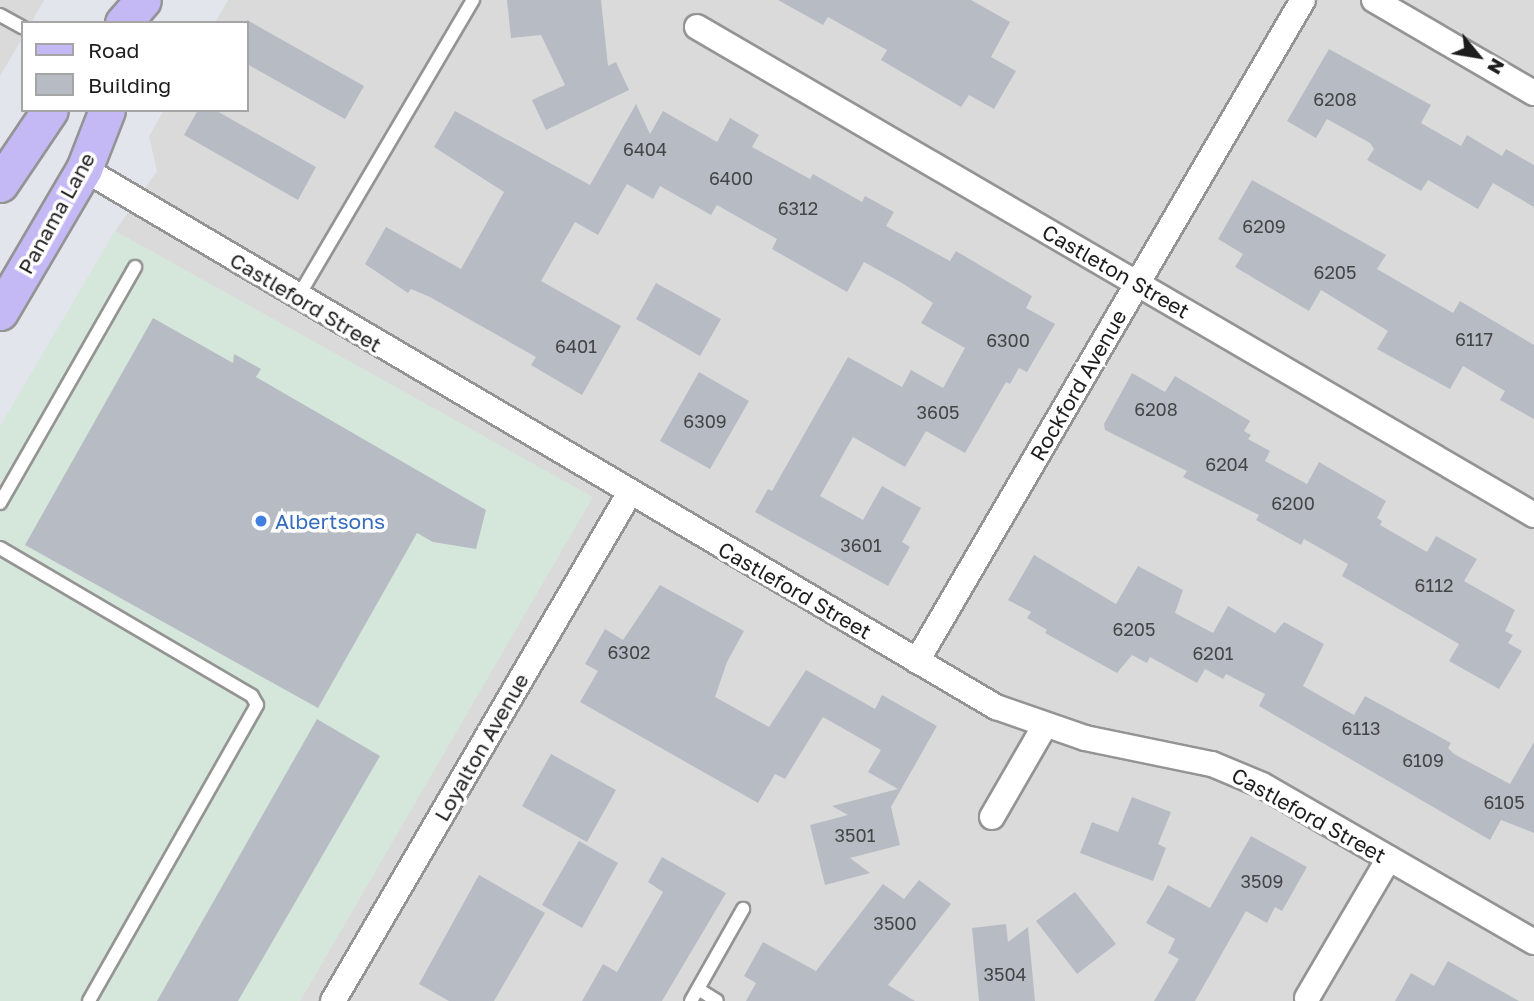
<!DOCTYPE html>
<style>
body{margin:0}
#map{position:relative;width:1534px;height:1001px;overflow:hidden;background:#e3e5ed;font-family:"Golos Text",sans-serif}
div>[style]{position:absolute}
.residential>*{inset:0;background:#dadadb}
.industrial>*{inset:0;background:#d5e6db}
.building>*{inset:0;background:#b7bcc4}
.roads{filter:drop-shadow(2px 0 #949494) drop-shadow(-2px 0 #949494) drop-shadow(0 2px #949494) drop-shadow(0 -2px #949494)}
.lane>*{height:12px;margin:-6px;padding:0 6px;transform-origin:6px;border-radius:6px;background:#fff}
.street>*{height:24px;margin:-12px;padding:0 12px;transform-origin:12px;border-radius:12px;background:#fff}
.secondary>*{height:35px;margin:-17.5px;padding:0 17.5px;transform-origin:17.5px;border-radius:17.5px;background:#c5b9f5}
.dots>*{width:19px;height:19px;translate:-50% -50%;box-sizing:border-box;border:4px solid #fff;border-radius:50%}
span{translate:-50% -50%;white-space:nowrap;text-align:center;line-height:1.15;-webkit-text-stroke:7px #fff;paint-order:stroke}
.number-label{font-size:18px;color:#444547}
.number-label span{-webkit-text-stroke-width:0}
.street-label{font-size:21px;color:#1d1d1d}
.shop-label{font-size:21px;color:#366cbe}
.left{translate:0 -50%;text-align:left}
.legend{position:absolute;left:21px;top:21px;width:228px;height:91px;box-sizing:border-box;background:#fff;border:2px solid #a5a5a5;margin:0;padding:9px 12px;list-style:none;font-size:21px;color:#1d1d1d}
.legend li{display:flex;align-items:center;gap:14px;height:35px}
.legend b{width:35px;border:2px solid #a5a5a5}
.north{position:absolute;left:1443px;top:21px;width:70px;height:70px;-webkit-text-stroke:5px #fff;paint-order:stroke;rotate:120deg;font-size:19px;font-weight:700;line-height:28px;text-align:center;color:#1d1d1d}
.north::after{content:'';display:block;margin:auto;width:24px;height:32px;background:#1d1d1d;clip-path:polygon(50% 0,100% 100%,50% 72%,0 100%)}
</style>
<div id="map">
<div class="residential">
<div style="clip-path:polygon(0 0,44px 0,31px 23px,23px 23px,23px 37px,0 76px)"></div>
<div style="clip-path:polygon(228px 0,1534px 0,1534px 1001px,300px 1001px,592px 497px,115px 231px,157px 171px,149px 136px,164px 110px,247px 110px,247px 23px,215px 23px)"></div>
</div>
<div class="industrial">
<div style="clip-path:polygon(115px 231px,593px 497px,300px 1001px,0 1001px,0 426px)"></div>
</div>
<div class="building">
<div style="clip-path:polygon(507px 0,601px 0,608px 66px,616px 62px,629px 90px,546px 130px,532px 100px,565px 85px,541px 35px,511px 38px)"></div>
<div style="clip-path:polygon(778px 0,971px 0,1010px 22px,991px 57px,1016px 71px,994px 109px,969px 95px,961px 107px,881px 60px,887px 50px,828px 17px,823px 25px)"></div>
<div style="clip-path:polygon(247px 20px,364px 86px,345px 119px,247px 64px)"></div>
<div style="clip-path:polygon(1329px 49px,1431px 105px,1421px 123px,1461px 146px,1467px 135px,1502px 156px,1506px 149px,1534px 165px,1534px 207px,1493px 183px,1478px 209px,1428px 180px,1421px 191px,1367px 160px,1374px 149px,1370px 143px,1327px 119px,1316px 138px,1287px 121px)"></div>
<div style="clip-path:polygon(636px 104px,650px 134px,663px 111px,717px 142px,730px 118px,759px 135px,752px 147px,810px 179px,813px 174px,862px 202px,865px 196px,894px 212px,886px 226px,950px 261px,956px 251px,983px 267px,1032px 296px,1026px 308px,1055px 324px,1027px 372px,1019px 368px,1010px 384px,1006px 382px,965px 453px,926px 431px,905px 467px,853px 437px,820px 496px,863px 520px,882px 486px,921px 508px,902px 542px,910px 547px,888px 586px,755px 512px,768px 489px,772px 491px,848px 357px,902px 387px,911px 370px,943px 388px,965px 348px,921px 323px,933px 303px,902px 283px,864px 262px,847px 292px,772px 249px,777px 239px,717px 205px,711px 215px,660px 186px,653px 199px,627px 184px,598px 235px,575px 222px,541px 281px,621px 326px,582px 395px,531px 365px,536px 357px,430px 297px,411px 289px,408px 293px,365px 264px,386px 227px,461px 269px,504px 192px,434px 147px,455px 111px,590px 185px)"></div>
<div style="clip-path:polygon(198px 110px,215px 110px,316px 167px,298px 200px,184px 135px)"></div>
<div style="clip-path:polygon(1252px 180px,1386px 255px,1377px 269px,1453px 313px,1460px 301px,1534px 345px,1534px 419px,1500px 400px,1505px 391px,1463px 366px,1450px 389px,1377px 349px,1388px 331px,1321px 290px,1309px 311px,1235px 267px,1243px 254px,1218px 239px)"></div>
<div style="clip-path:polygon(656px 283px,721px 319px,700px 356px,636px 319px)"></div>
<div style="clip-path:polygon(153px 318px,233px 363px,234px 354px,261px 369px,256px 377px,486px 510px,476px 549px,433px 542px,417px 533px,318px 708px,25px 545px)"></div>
<div style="clip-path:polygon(699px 372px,749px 401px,710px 469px,660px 441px)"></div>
<div style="clip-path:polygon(1132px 373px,1165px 392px,1175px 376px,1250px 421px,1244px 431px,1251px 435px,1248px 439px,1270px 451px,1265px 461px,1307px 484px,1319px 462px,1386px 501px,1377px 518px,1382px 521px,1380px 525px,1427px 552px,1436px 536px,1477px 559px,1464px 581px,1515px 610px,1505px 631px,1513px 635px,1508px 643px,1522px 651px,1499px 689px,1449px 661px,1459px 644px,1342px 576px,1348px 564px,1304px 539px,1301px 545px,1256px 520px,1259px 515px,1183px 477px,1187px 471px,1105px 430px,1104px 424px)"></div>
<div style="clip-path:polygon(1034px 555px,1116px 604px,1138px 566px,1183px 590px,1175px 613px,1213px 633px,1228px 606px,1275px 633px,1284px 622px,1324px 644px,1303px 686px,1354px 715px,1365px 696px,1451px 743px,1448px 748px,1454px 754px,1510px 784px,1534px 742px,1534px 833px,1501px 820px,1490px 840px,1259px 706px,1265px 694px,1226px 674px,1223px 679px,1205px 669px,1197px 683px,1150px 657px,1147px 663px,1132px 655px,1117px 673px,1045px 633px,1047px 630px,1027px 618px,1031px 612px,1008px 600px)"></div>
<div style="clip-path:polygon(660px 585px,744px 631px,727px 662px,715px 697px,769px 727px,806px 670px,875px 709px,882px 695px,937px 726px,891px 807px,900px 845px,850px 858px,870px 873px,825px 885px,810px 825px,848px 815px,832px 806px,898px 789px,868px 772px,881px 750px,823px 717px,785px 779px,775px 774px,758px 803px,580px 702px,598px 671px,585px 664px,605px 629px,623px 640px)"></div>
<div style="clip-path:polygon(317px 719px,380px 756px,238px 1001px,157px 1001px)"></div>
<div style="clip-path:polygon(551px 754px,616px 790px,587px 842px,522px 806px)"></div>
<div style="clip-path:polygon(1132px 797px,1171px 812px,1158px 844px,1166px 848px,1153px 881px,1080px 853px,1092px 822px,1118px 832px)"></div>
<div style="clip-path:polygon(1251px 836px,1307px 867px,1282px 911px,1275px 907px,1267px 923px,1246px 911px,1195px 1001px,1154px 1001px,1179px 959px,1168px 953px,1175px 939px,1146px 923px,1168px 885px,1210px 908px)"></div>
<div style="clip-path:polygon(579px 841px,618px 863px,582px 928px,542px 905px)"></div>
<div style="clip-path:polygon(662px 857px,726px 893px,662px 1001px,582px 1001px,603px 964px,617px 972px,663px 892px,648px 882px)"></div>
<div style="clip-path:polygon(479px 875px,545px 913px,494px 1001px,449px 1001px,419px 984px)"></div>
<div style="clip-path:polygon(919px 880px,951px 904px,888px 985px,915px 1001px,746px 1001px,756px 983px,744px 976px,763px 942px,816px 971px,883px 884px,904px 899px)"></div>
<div style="clip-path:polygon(1075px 892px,1116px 944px,1077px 974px,1036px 921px)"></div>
<div style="clip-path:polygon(1006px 924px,1008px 942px,1028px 927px,1035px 1001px,979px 1001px,972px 928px)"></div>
<div style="clip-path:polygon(1448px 961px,1519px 1001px,1395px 1001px,1411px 973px,1434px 986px)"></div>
</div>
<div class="roads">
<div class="lane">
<div style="left:0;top:15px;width:26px;rotate:29deg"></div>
<div style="left:298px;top:297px;width:345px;rotate:-59.5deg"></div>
<div style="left:0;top:503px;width:272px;rotate:-60.2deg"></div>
<div style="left:0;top:548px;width:292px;rotate:30.4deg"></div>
<div style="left:252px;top:696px;width:10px;rotate:61deg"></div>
<div style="left:257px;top:705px;width:340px;rotate:119.6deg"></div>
<div style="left:698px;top:989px;width:22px;rotate:32deg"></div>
<div style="left:691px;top:1001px;width:106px;rotate:-60.5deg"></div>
</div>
<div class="street">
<div style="left:1374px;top:0;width:185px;rotate:30.2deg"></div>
<div style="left:697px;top:27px;width:969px;rotate:30.24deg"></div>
<div style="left:84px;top:169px;width:1059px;rotate:30.54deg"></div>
<div style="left:996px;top:707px;width:94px;rotate:19.2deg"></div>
<div style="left:1085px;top:738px;width:130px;rotate:11.6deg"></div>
<div style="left:1212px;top:764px;width:54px;rotate:22.8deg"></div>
<div style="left:1262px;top:785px;width:314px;rotate:30deg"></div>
<div style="left:917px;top:661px;width:765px;rotate:-59.72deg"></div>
<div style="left:992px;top:817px;width:104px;rotate:-60deg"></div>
<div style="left:1307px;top:998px;width:162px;rotate:-59.6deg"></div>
<div style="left:333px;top:1001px;width:587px;rotate:-59.72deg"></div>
</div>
<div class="secondary">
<div style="left:123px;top:23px;width:30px;rotate:-49deg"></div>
<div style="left:0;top:184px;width:89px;rotate:-56deg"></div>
<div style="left:0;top:312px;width:166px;rotate:-59.6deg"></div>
<div style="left:84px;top:169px;width:63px;rotate:-68.7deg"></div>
</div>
</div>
<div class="dots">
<div style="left:261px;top:521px;background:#3f7fe0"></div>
</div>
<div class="number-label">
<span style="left:1335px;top:99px">6208</span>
<span style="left:645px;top:149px">6404</span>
<span style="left:731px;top:178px">6400</span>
<span style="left:798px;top:208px">6312</span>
<span style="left:1264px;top:226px">6209</span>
<span style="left:1335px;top:272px">6205</span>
<span style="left:1474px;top:339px">6117</span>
<span style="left:1008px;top:340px">6300</span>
<span style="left:576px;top:346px">6401</span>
<span style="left:1156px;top:409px">6208</span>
<span style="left:938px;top:412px">3605</span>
<span style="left:705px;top:421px">6309</span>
<span style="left:1227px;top:464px">6204</span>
<span style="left:1293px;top:503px">6200</span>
<span style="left:861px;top:545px">3601</span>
<span style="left:1434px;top:585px">6112</span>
<span style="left:1134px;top:629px">6205</span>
<span style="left:629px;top:652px">6302</span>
<span style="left:1213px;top:653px">6201</span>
<span style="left:1361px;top:728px">6113</span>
<span style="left:1423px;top:760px">6109</span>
<span style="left:1504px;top:802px">6105</span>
<span style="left:855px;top:835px">3501</span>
<span style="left:1262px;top:881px">3509</span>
<span style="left:895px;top:923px">3500</span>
<span style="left:1005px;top:974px">3504</span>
</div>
<div class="street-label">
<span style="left:56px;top:213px;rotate:-61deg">Panama Lane</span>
<span style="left:1116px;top:271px;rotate:30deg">Castleton Street</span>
<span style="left:306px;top:302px;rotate:31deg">Castleford Street</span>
<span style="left:1078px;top:385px;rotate:-60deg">Rockford Avenue</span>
<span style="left:795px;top:590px;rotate:30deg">Castleford Street</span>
<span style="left:481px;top:747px;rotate:-60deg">Loyalton Avenue</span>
<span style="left:1309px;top:815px;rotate:29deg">Castleford Street</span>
</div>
<div class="shop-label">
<span class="left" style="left:275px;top:521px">Albertsons</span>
</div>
<ul class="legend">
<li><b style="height:9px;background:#c5b9f5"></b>Road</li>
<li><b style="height:19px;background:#b7bcc4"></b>Building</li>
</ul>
<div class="north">N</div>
</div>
